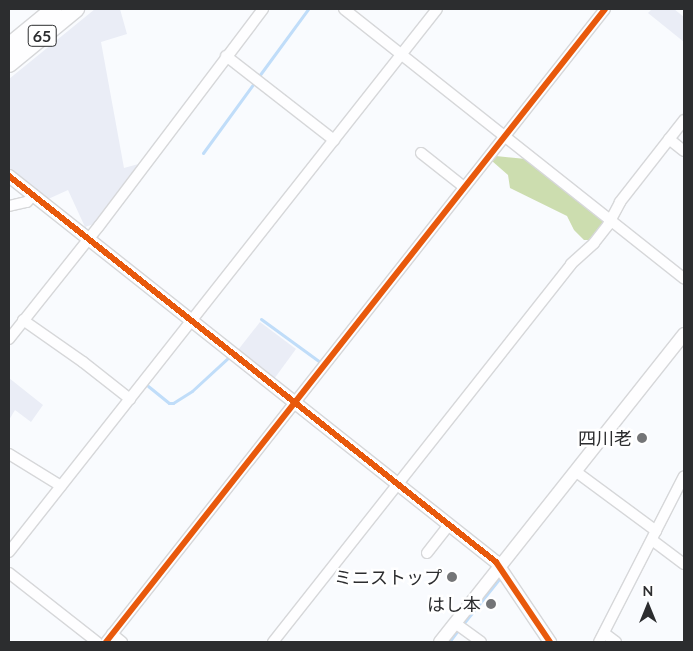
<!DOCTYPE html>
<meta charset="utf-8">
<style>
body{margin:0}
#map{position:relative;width:693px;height:651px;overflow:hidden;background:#f9fbfe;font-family:Lato,"Noto Sans JP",sans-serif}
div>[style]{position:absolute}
.built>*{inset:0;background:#eaedf6}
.forest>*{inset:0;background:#ccddaf}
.stream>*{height:3px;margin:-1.5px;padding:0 1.5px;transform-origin:1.5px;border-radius:1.5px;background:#c0ddf9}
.roads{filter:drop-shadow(1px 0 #d6d7d9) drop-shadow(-1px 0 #d6d7d9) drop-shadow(0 1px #d6d7d9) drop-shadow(0 -1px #d6d7d9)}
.minor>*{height:10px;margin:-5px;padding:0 5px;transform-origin:5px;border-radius:5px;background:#fefeff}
.tertiary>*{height:12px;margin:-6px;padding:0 6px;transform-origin:6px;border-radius:6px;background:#fefeff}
.primary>*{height:16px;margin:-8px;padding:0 8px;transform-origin:8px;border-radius:8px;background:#fefeff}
.cycleway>*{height:6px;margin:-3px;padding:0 3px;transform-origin:3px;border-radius:3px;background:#e8590c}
.dots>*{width:14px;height:14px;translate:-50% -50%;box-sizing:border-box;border:2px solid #fff;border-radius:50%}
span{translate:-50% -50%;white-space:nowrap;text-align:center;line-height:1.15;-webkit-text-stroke:5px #fff;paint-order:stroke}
.shield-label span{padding:1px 4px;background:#fff;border:1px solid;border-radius:4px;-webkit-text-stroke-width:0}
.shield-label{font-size:16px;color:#2c2d2f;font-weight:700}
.poi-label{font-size:18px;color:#2c2d2f}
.right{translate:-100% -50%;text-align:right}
.frame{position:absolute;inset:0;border:10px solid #2c2d2f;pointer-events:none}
.north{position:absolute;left:623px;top:581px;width:50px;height:50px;-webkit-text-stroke:4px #fff;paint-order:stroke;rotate:0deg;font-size:14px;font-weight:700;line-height:20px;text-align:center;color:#2c2d2f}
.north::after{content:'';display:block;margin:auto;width:18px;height:22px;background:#2c2d2f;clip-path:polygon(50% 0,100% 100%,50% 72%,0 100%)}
</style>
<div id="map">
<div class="built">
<div style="clip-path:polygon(95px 9px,120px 9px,127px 34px,101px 42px,124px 168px,142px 163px,97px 223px,85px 227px,68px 190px,46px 200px,9px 170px,9px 79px)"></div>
<div style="clip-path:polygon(652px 9px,674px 9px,684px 17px,684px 42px,648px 13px)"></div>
<div style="clip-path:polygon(260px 322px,296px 349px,274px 379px,238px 350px)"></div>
<div style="clip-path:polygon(9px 378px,43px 405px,31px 422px,15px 410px,9px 420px)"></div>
</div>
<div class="forest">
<div style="clip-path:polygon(496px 156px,526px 159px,604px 220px,604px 223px,591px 240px,584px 240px,574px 230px,567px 216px,510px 188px,508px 175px,492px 161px)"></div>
</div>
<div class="stream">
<div style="left:259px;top:76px;width:83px;rotate:-53.8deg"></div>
<div style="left:203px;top:153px;width:87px;rotate:-53.9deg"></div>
<div style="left:261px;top:319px;width:73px;rotate:36.1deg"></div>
<div style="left:148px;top:386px;width:27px;rotate:39deg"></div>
<div style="left:169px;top:403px;width:4px"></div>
<div style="left:173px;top:403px;width:22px;rotate:-32deg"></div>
<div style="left:192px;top:391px;width:50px;rotate:-42.6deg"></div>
<div style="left:463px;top:624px;width:58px;rotate:-51.3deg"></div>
<div style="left:449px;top:642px;width:15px;rotate:-53deg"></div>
</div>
<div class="roads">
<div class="minor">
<div style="left:344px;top:9px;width:434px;rotate:38.4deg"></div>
<div style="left:226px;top:56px;width:137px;rotate:37.9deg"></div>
<div style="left:669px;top:139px;width:19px;rotate:39deg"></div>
<div style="left:421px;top:153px;width:55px;rotate:38.3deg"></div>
<div style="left:9px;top:206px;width:18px;rotate:-13deg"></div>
<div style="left:27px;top:202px;width:9px;rotate:-49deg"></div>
<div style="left:23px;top:320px;width:73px;rotate:35deg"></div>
<div style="left:83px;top:362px;width:60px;rotate:38.2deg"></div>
<div style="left:9px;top:339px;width:144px;rotate:-51.5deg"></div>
<div style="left:99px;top:226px;width:272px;rotate:-52.9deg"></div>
<div style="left:9px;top:454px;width:61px;rotate:31.6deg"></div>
<div style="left:575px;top:471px;width:101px;rotate:36.5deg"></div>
<div style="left:652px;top:540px;width:40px;rotate:37deg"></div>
<div style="left:9px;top:552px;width:691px;rotate:-51.75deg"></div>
<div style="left:427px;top:553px;width:36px;rotate:-52deg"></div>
<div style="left:9px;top:573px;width:112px;rotate:38.1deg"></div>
<div style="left:455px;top:623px;width:32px;rotate:36deg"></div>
<div style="left:604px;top:633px;width:15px;rotate:37deg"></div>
<div style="left:112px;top:634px;width:13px;rotate:39deg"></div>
<div style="left:106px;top:642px;width:806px;rotate:-51.75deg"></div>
<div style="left:273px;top:642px;width:481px;rotate:-51.7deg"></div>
<div style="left:571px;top:264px;width:31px;rotate:-42deg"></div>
<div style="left:594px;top:243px;width:23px;rotate:-52deg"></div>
<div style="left:608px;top:225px;width:26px;rotate:-62deg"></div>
<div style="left:620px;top:202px;width:104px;rotate:-52deg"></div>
<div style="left:599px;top:642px;width:186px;rotate:-62.9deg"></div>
</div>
<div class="tertiary">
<div style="left:9px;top:176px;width:621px;rotate:38.4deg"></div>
<div style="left:496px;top:562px;width:97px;rotate:56deg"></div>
<div style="left:440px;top:642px;width:393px;rotate:-51.6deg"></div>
</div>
<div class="primary">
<div style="left:9px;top:46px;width:58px;rotate:-39.4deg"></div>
<div style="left:9px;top:64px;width:87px;rotate:-39.4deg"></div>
</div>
</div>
<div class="cycleway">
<div style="left:9px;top:176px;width:621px;rotate:38.4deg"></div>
<div style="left:496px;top:562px;width:97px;rotate:56deg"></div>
<div style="left:106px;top:642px;width:806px;rotate:-51.75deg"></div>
</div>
<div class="dots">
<div style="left:642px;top:438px;background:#747577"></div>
<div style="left:452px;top:577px;background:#747577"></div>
<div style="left:491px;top:604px;background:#747577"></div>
</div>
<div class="shield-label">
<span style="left:42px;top:36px">65</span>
</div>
<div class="poi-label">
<span class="right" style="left:632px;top:438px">四川老</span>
<span class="right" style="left:442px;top:577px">ミニストップ</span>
<span class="right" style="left:481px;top:604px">はし本</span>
</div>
<div class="frame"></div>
<div class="north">N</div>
</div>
